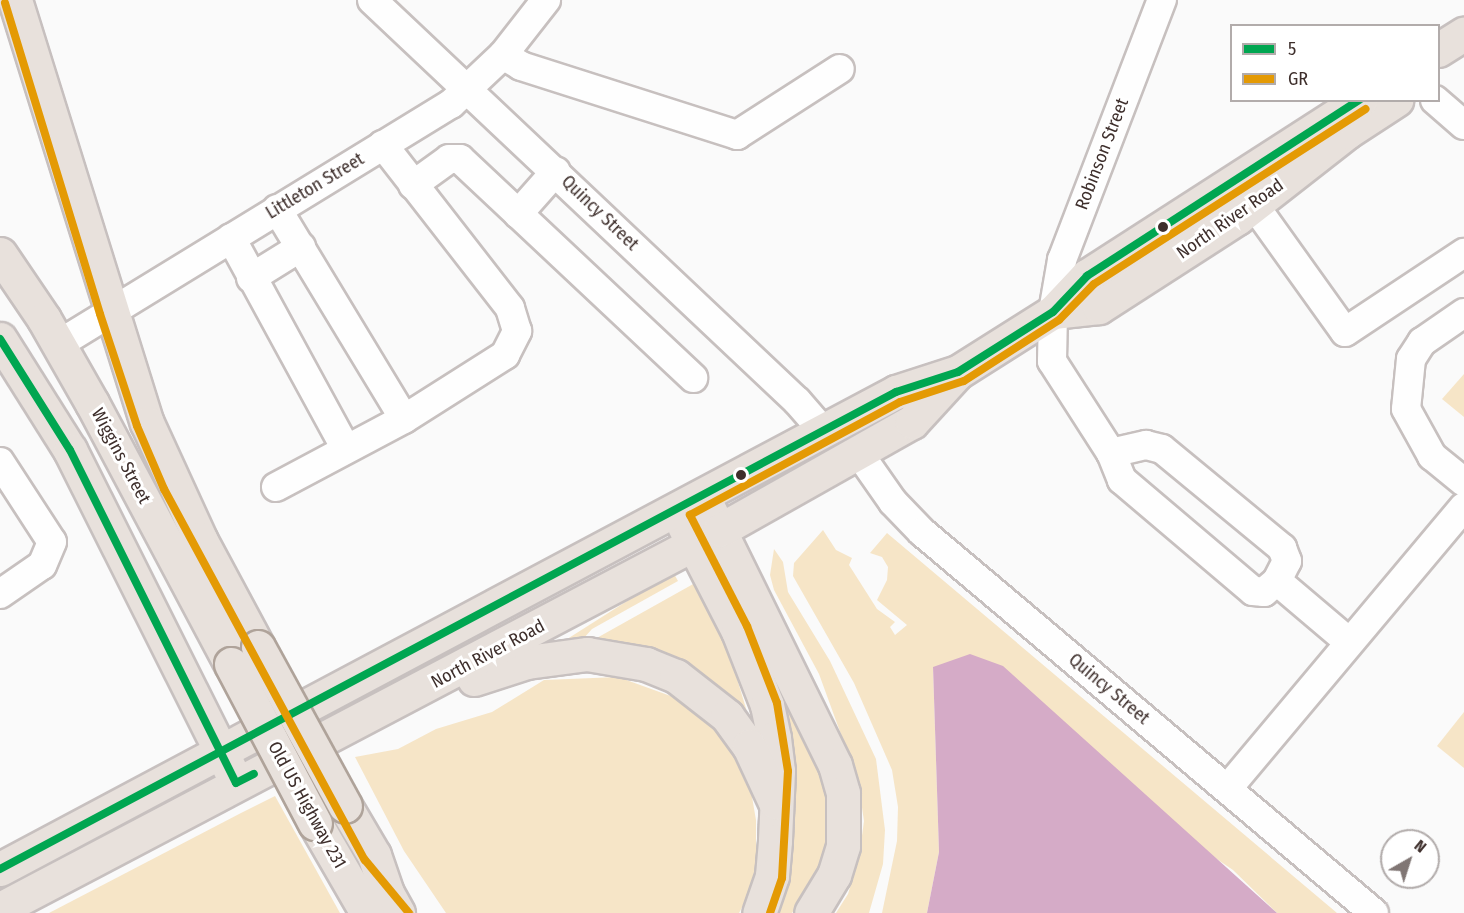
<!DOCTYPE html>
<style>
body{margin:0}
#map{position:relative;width:1464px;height:913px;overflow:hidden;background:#fafafa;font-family:"Fira Sans Condensed",sans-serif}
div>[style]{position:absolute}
.green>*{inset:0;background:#f6e5c7}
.water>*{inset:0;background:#d5abc7}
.roads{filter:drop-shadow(2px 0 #c7c0bf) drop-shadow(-2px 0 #c7c0bf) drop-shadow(0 2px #c7c0bf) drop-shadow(0 -2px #c7c0bf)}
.minor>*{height:28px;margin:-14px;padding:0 14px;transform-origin:14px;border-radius:14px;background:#fefefe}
.major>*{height:33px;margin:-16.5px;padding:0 16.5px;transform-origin:16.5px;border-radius:16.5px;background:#e8e1dc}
.bridges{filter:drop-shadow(2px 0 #afa39a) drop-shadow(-2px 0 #afa39a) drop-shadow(0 2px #afa39a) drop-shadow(0 -2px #afa39a)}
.major-bridge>*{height:33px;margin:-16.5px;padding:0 16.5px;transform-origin:16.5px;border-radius:16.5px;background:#e8e1dc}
.bus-1>*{height:8px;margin:-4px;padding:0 4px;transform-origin:4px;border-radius:4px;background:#00a651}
.bus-2>*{height:8px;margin:-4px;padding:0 4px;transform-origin:4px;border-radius:4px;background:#e49a04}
.dots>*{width:16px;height:16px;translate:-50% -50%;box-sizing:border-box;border:3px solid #fff;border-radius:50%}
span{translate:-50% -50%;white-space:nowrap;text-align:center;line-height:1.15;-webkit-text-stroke:6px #fff;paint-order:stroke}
.street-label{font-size:18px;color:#3e2f2c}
.legend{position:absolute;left:1230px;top:24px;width:210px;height:78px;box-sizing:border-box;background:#fff;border:2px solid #b2acab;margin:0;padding:8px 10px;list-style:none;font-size:18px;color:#3e2f2c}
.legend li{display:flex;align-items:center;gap:12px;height:30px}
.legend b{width:30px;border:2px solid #b2acab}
.north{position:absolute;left:1380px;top:829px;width:60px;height:60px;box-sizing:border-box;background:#fff;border:2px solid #b2acab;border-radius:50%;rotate:39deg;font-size:16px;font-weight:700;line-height:24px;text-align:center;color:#3e2f2c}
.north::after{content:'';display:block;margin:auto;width:21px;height:27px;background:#807674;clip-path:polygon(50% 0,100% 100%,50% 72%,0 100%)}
</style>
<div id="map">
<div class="green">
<div style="clip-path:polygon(1464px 374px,1464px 417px,1442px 399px)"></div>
<div style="clip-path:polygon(823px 530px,836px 550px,852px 558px,849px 565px,877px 609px,895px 622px,890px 627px,895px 635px,907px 625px,877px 600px,887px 580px,888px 567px,882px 557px,870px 553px,887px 533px,1337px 913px,1277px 913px,1233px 870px,933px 667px,939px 852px,927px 913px,882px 913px,897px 841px,898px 807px,892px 770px,854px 683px,793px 576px,794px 563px)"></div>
<div style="clip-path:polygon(774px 549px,783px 562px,788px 592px,830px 661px,876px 759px,885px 830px,883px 864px,869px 913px,836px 913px,848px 894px,859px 858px,864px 821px,858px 781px,819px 674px,774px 590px,770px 575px)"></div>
<div style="clip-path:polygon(673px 572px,678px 581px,592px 629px,583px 639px,564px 641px)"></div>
<div style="clip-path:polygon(695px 583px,731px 659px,748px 715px,707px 678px,677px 660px,595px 639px)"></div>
<div style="clip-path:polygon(618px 677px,679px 699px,711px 722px,734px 753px,751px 791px,756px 820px,756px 862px,751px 890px,739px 913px,446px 913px,404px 851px,355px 757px,398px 749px,436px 729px,492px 712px,544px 680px)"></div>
<div style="clip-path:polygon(778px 686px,805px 730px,828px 793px,827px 849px,816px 878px,792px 913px,775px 913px)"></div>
<div style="clip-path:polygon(1464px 712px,1464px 768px,1437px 746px)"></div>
<div style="clip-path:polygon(275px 796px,340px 913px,49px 913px,241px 813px)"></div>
</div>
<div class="water">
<div style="clip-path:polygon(970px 654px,1003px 666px,1277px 913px,927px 913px,939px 852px,933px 667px)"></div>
</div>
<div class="roads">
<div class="minor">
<div style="left:372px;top:0;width:584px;rotate:43.34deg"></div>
<div style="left:797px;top:401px;width:40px;rotate:49deg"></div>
<div style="left:503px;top:55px;width:21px;rotate:31deg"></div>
<div style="left:521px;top:66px;width:227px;rotate:17.7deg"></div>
<div style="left:737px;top:135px;width:122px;rotate:-32.7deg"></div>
<div style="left:1435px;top:100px;width:38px;rotate:41deg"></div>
<div style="left:413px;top:185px;width:44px;rotate:-35.8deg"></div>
<div style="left:449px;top:159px;width:11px"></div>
<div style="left:460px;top:159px;width:320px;rotate:43.2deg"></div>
<div style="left:1254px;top:205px;width:156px;rotate:54.4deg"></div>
<div style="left:1345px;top:332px;width:143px;rotate:-33.6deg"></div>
<div style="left:277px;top:209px;width:245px;rotate:58.8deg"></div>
<div style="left:518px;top:214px;width:57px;rotate:-48.5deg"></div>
<div style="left:231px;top:238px;width:240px;rotate:61.4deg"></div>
<div style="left:251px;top:278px;width:59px;rotate:-31.8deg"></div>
<div style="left:1464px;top:313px;width:51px;rotate:145.4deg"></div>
<div style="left:1422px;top:342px;width:20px;rotate:123deg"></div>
<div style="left:1411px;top:359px;width:50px;rotate:95.7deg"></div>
<div style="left:1406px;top:409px;width:54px;rotate:61deg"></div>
<div style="left:1432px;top:456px;width:41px;rotate:39.1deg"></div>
<div style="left:59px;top:344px;width:460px;rotate:-31.5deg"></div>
<div style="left:451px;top:104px;width:71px;rotate:-43.3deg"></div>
<div style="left:503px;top:55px;width:70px;rotate:-52deg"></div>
<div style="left:858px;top:452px;width:61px;rotate:55deg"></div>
<div style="left:893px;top:502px;width:42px;rotate:46deg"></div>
<div style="left:922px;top:532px;width:591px;rotate:40.13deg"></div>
<div style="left:1111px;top:453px;width:36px;rotate:-13deg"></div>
<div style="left:1146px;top:445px;width:16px;rotate:14deg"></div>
<div style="left:1162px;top:449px;width:156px;rotate:39.5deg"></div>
<div style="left:1282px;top:548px;width:14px;rotate:69deg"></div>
<div style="left:1287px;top:561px;width:22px;rotate:117deg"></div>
<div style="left:1277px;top:581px;width:17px;rotate:140deg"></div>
<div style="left:1264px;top:592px;width:11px;rotate:-175deg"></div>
<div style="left:1253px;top:591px;width:172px;rotate:-139.7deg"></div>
<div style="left:1122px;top:480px;width:29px;rotate:-112deg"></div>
<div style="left:1111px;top:453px;width:109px;rotate:-122.7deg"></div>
<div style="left:1052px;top:361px;width:49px;rotate:-88.8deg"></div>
<div style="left:1053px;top:312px;width:53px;rotate:-80.2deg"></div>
<div style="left:1062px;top:260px;width:279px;rotate:-69deg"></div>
<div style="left:0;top:462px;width:95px;rotate:57deg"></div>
<div style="left:52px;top:542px;width:25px;rotate:113deg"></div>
<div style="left:42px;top:565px;width:51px;rotate:145.4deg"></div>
<div style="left:276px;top:487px;width:145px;rotate:-28deg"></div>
<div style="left:404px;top:419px;width:120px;rotate:-32.4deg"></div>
<div style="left:505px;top:355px;width:27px;rotate:-63deg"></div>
<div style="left:517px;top:331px;width:24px;rotate:-107deg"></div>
<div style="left:510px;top:308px;width:207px;rotate:-127.9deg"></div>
<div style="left:1277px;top:581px;width:94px;rotate:40.3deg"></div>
<div style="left:1228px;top:788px;width:367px;rotate:-50deg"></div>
</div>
<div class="major">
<div style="left:15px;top:0;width:443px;rotate:72.7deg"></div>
<div style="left:147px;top:423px;width:128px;rotate:65.4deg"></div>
<div style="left:200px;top:539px;width:123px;rotate:61.8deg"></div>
<div style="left:1438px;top:50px;width:31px;rotate:-32deg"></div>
<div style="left:0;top:254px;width:78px;rotate:55.9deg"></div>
<div style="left:44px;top:319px;width:97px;rotate:60.3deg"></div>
<div style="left:92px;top:403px;width:296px;rotate:62deg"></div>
<div style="left:1053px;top:312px;width:46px;rotate:-6.2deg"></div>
<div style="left:1099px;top:307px;width:164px;rotate:-32.8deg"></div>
<div style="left:1237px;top:218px;width:140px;rotate:-38deg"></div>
<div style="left:1347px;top:132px;width:59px;rotate:-33.1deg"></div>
<div style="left:0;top:339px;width:131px;rotate:57.8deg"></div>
<div style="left:70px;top:450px;width:362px;rotate:63.4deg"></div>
<div style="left:709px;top:509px;width:285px;rotate:63.8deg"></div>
<div style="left:835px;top:765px;width:29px;rotate:74deg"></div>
<div style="left:843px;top:793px;width:53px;rotate:90deg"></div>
<div style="left:843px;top:846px;width:30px;rotate:107deg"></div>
<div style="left:834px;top:875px;width:44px;rotate:121.2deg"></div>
<div style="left:684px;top:526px;width:118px;rotate:62.8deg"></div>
<div style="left:738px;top:631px;width:79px;rotate:68.6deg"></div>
<div style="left:767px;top:705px;width:34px;rotate:78deg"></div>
<div style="left:774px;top:738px;width:33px;rotate:83deg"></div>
<div style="left:778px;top:771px;width:70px;rotate:92.5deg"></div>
<div style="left:775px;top:841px;width:35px;rotate:95deg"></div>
<div style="left:772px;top:876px;width:39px;rotate:109deg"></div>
<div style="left:474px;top:679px;width:56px;rotate:-17.8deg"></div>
<div style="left:527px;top:662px;width:61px;rotate:-7.6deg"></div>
<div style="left:587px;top:654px;width:60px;rotate:9.6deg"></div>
<div style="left:646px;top:664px;width:32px;rotate:22deg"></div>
<div style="left:676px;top:676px;width:65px;rotate:38.1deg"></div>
<div style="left:727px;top:716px;width:37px;rotate:54deg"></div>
<div style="left:749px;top:746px;width:62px;rotate:65.1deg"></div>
<div style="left:345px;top:806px;width:57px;rotate:59.4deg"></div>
<div style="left:374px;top:855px;width:40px;rotate:71.1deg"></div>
<div style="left:387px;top:893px;width:23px;rotate:61deg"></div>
<div style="left:315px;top:823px;width:104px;rotate:60deg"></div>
<div style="left:0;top:869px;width:1015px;rotate:-28.03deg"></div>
<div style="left:896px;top:392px;width:65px;rotate:-17.9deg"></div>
<div style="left:958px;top:372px;width:112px;rotate:-32.3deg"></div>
<div style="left:1053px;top:312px;width:50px;rotate:-46.6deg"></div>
<div style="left:1087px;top:276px;width:325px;rotate:-32.8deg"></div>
<div style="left:0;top:909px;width:814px;rotate:-27.76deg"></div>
<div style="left:720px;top:530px;width:220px;rotate:-29.4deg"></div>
<div style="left:912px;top:422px;width:65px;rotate:-47.5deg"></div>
</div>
</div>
<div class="bridges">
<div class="major-bridge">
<div style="left:258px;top:647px;width:181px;rotate:61.3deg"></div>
<div style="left:231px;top:664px;width:180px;rotate:62.2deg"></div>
</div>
</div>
<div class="bus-1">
<div style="left:0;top:339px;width:131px;rotate:57.8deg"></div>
<div style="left:70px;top:450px;width:372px;rotate:63.5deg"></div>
<div style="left:236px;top:783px;width:20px;rotate:-27deg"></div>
<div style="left:0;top:869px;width:1015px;rotate:-28.03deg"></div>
<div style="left:896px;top:392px;width:65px;rotate:-17.9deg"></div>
<div style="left:958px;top:372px;width:112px;rotate:-32.3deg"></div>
<div style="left:1053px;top:312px;width:50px;rotate:-46.6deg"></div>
<div style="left:1087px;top:276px;width:324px;rotate:-32.9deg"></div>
</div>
<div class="bus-2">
<div style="left:5px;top:3px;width:325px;rotate:73deg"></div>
<div style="left:100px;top:314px;width:118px;rotate:71.7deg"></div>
<div style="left:137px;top:426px;width:69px;rotate:66.8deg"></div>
<div style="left:164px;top:489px;width:422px;rotate:61.6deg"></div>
<div style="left:365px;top:860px;width:69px;rotate:50.3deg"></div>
<div style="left:770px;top:913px;width:37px;rotate:-71deg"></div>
<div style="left:782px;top:878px;width:107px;rotate:-86.8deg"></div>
<div style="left:788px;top:771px;width:69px;rotate:-99.2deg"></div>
<div style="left:777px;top:703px;width:83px;rotate:-111.3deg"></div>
<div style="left:747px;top:626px;width:125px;rotate:-117.2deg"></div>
<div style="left:690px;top:515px;width:238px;rotate:-28.3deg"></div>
<div style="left:900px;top:402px;width:67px;rotate:-18.2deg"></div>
<div style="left:964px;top:381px;width:113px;rotate:-32.7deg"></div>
<div style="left:1059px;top:320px;width:50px;rotate:-45.8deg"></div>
<div style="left:1094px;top:284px;width:323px;rotate:-32.8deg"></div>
</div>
<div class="dots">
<div style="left:1163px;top:227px;background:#3e2f2c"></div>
<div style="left:741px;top:475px;background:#3e2f2c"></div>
</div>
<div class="street-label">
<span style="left:1102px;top:154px;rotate:-69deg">Robinson Street</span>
<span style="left:315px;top:186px;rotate:-31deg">Littleton Street</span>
<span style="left:600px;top:213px;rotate:44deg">Quincy Street</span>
<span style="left:1230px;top:219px;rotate:-35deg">North River Road</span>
<span style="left:121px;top:456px;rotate:62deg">Wiggins Street</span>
<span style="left:488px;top:654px;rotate:-28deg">North River Road</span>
<span style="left:1109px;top:689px;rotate:40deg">Quincy Street</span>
<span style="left:307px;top:805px;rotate:61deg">Old US Highway 231</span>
</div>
<ul class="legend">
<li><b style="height:8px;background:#00a651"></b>5</li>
<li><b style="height:8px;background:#e49a04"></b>GR</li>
</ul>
<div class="north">N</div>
</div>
